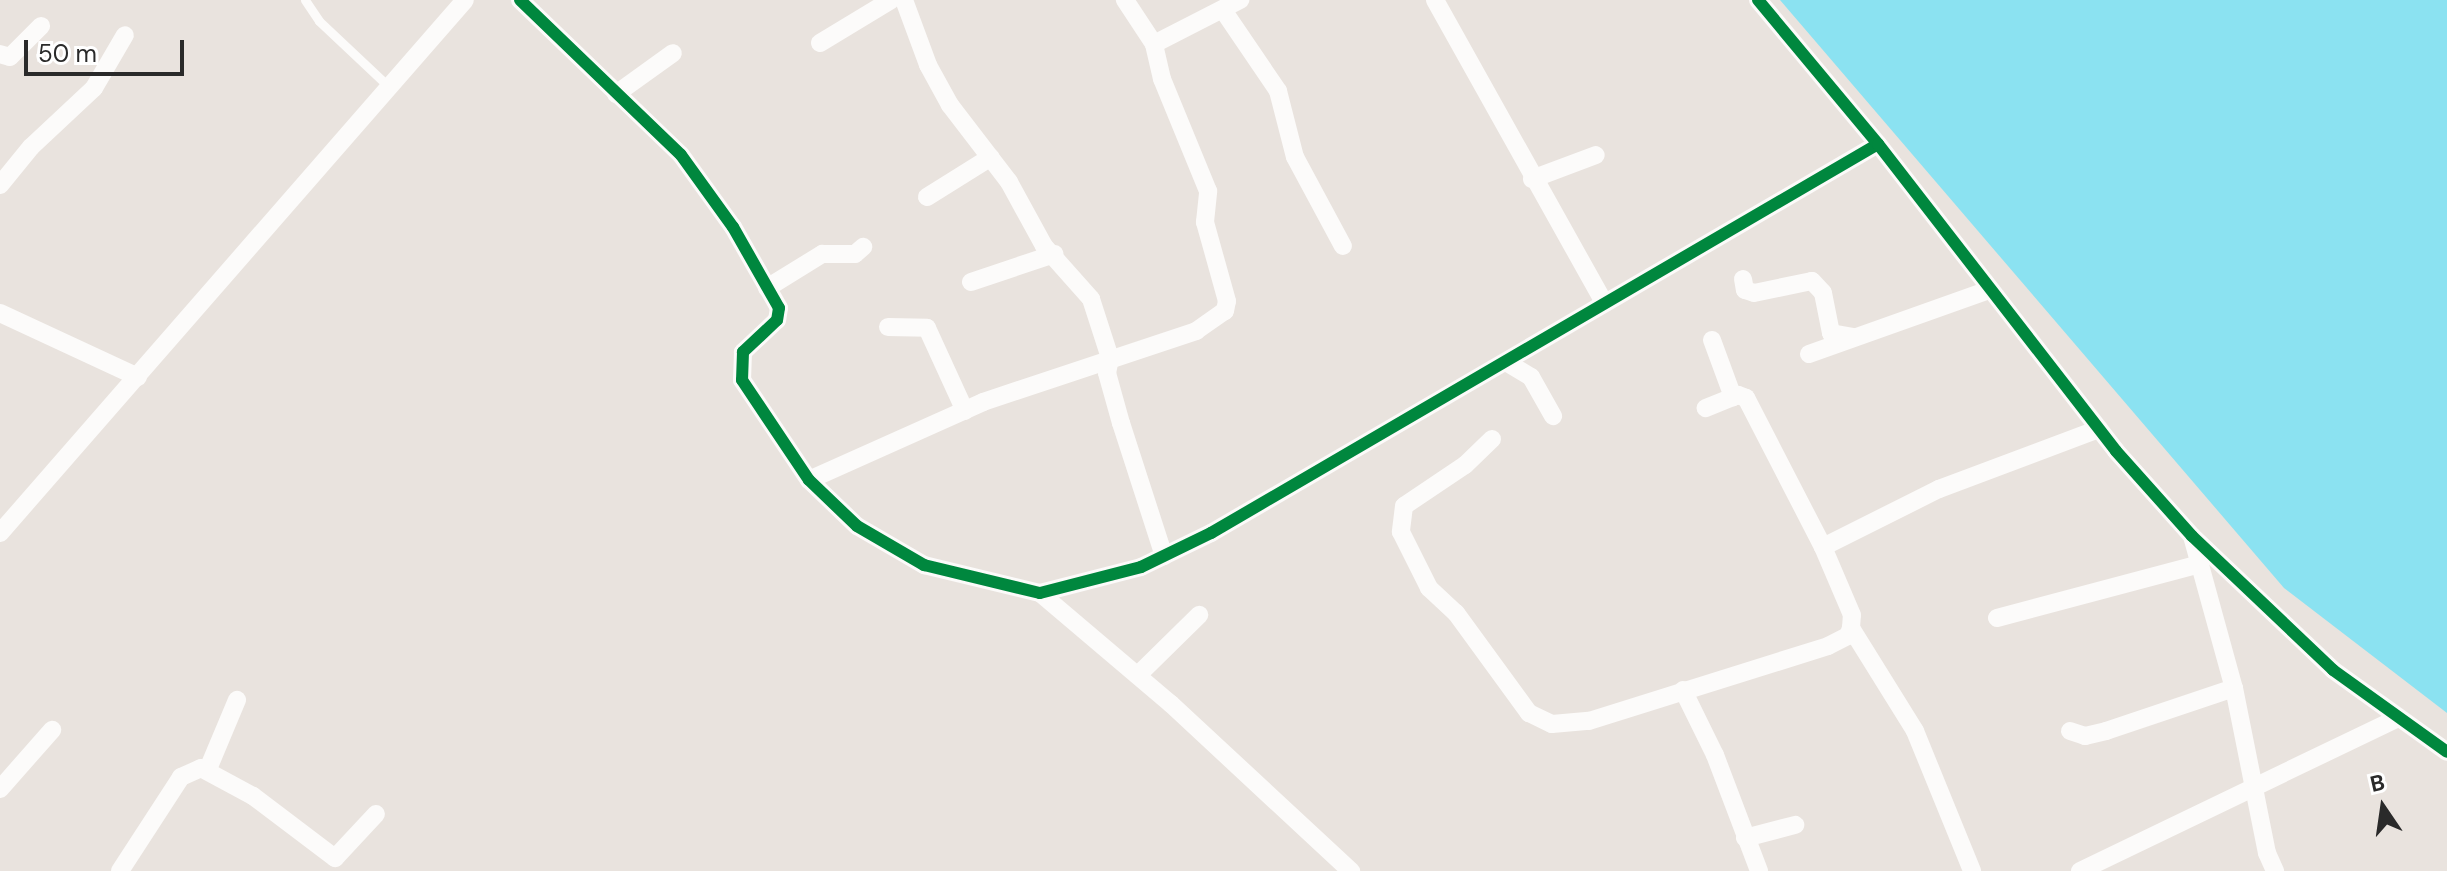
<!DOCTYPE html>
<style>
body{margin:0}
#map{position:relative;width:2447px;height:871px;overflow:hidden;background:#e9e3de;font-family:"DM Sans",sans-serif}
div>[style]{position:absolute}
.water>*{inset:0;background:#8be2f1}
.lane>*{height:9px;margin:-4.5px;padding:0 4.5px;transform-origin:4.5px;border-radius:4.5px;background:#fcfbfa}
.street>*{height:18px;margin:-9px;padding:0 9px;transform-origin:9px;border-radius:9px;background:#fcfbfa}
.cycleway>*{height:12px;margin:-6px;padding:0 6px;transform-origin:6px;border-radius:6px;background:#00873e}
span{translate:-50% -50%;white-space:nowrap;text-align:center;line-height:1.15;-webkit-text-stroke:8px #fff;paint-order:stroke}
.north{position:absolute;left:2343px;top:767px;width:80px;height:80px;-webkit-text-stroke:6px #fff;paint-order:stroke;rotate:347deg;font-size:22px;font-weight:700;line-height:32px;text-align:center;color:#2a2a2a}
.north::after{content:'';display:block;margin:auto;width:28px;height:36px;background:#2a2a2a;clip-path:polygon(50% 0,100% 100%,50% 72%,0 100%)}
.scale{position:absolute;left:24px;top:40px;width:160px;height:36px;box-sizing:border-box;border:4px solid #2a2a2a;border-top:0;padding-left:10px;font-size:24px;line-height:28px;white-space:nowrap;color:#2a2a2a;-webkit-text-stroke:6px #fff;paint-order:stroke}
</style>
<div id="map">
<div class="water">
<div style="clip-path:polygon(1780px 0,2447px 0,2447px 713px,2284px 588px)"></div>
</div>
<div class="lane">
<div style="left:305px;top:0;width:25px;rotate:56deg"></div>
<div style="left:319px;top:21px;width:96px;rotate:43.3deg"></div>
</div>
<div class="street">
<div style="left:520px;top:0;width:223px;rotate:43.9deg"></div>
<div style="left:681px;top:155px;width:89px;rotate:54.2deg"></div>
<div style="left:733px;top:227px;width:93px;rotate:60.4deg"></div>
<div style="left:779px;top:308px;width:12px;rotate:99deg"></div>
<div style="left:777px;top:320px;width:47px;rotate:136.7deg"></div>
<div style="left:743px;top:352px;width:28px;rotate:92deg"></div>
<div style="left:742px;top:380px;width:120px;rotate:56.2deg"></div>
<div style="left:809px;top:480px;width:66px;rotate:43.8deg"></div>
<div style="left:857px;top:526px;width:78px;rotate:30.2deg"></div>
<div style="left:924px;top:565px;width:119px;rotate:13.6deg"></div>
<div style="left:1040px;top:593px;width:104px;rotate:-14.4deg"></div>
<div style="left:1141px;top:567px;width:78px;rotate:-25.9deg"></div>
<div style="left:1211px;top:533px;width:772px;rotate:-30.25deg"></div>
<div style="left:904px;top:0;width:69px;rotate:69.7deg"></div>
<div style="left:928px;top:65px;width:46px;rotate:61.2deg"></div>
<div style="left:950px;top:105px;width:97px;rotate:52.5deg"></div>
<div style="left:1009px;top:182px;width:73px;rotate:61.3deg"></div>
<div style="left:1044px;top:246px;width:71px;rotate:48.4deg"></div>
<div style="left:1091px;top:299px;width:62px;rotate:72.1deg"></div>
<div style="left:1110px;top:358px;width:15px;rotate:101deg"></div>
<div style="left:1107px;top:373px;width:52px;rotate:74.4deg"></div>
<div style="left:1121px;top:423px;width:140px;rotate:72.1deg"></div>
<div style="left:1435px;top:0;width:347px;rotate:60.8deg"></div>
<div style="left:1758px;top:0;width:187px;rotate:50.2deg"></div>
<div style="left:1878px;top:144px;width:388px;rotate:52.2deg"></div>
<div style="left:2116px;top:451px;width:114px;rotate:48.2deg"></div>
<div style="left:2192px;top:536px;width:195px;rotate:43.5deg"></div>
<div style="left:2333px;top:670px;width:140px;rotate:35.7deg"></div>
<div style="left:1223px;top:10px;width:98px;rotate:55.8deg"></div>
<div style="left:1278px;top:91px;width:68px;rotate:75.6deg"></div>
<div style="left:1295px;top:157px;width:101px;rotate:61.7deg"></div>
<div style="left:820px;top:43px;width:83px;rotate:-31.2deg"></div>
<div style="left:1154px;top:44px;width:97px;rotate:-27.1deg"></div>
<div style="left:0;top:54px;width:10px;rotate:17deg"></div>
<div style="left:10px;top:57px;width:44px;rotate:-45deg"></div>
<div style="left:616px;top:94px;width:70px;rotate:-35.7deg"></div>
<div style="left:1532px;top:179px;width:68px;rotate:-20.6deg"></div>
<div style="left:0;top:185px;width:49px;rotate:-50.8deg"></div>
<div style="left:31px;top:147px;width:86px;rotate:-43.1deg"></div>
<div style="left:94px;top:88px;width:61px;rotate:-59.7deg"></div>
<div style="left:927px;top:197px;width:75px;rotate:-32deg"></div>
<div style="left:1743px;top:279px;width:11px;rotate:80deg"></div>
<div style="left:1745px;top:290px;width:9px;rotate:18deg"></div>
<div style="left:1754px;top:293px;width:59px;rotate:-11.7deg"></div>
<div style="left:1812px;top:281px;width:16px;rotate:47deg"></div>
<div style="left:1823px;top:293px;width:41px;rotate:78.7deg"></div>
<div style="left:1831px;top:333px;width:23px;rotate:10deg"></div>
<div style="left:971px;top:282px;width:88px;rotate:-18.6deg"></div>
<div style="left:767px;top:288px;width:65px;rotate:-31.7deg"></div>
<div style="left:822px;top:254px;width:33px"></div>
<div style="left:855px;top:254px;width:11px;rotate:-41deg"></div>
<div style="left:0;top:313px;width:152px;rotate:24.9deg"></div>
<div style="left:888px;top:327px;width:39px;rotate:1deg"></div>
<div style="left:927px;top:328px;width:91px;rotate:65.4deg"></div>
<div style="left:1712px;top:340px;width:61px;rotate:69.8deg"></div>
<div style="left:1809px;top:354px;width:191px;rotate:-19.6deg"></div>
<div style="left:1506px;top:362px;width:29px;rotate:31deg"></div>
<div style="left:1531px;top:377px;width:45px;rotate:60.6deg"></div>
<div style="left:1492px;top:439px;width:37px;rotate:136deg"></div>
<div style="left:1465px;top:465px;width:73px;rotate:146.1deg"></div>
<div style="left:1404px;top:506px;width:26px;rotate:97deg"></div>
<div style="left:1401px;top:532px;width:63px;rotate:63.4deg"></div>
<div style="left:1429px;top:588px;width:37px;rotate:43deg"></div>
<div style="left:1456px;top:613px;width:124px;rotate:53.9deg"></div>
<div style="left:1529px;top:713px;width:25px;rotate:26deg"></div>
<div style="left:1552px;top:724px;width:37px;rotate:-5deg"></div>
<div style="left:1589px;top:721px;width:250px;rotate:-17.4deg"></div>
<div style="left:1828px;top:646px;width:22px;rotate:-27deg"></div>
<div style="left:1848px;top:636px;width:9px;rotate:-69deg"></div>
<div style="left:1851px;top:628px;width:13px;rotate:-86deg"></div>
<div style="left:1852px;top:615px;width:74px;rotate:-113.1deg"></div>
<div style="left:1823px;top:547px;width:168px;rotate:-117.3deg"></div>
<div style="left:1746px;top:398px;width:9px;rotate:-159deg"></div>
<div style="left:1738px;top:395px;width:35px;rotate:158deg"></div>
<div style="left:809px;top:480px;width:191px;rotate:-24.1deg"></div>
<div style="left:983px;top:402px;width:225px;rotate:-18.4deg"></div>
<div style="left:1196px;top:331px;width:35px;rotate:-35deg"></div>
<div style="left:1225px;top:311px;width:10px;rotate:-79deg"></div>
<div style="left:1227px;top:301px;width:82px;rotate:-105.6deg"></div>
<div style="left:1205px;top:222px;width:31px;rotate:-84deg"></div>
<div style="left:1208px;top:191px;width:121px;rotate:-112.3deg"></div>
<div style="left:1162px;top:79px;width:36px;rotate:-103deg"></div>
<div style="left:1154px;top:44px;width:53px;rotate:-123.4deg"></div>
<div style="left:0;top:533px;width:707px;rotate:-48.9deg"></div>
<div style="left:2192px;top:536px;width:158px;rotate:74.6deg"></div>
<div style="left:2234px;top:688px;width:168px;rotate:78.7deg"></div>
<div style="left:2267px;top:853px;width:20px;rotate:66deg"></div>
<div style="left:1823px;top:547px;width:130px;rotate:-26.6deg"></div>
<div style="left:1939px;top:489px;width:171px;rotate:-20.6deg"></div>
<div style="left:1040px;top:593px;width:172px;rotate:40.3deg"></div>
<div style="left:1171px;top:704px;width:246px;rotate:42.9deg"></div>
<div style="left:1997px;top:618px;width:210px;rotate:-14.9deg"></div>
<div style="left:1851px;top:628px;width:121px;rotate:58.1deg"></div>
<div style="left:1915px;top:731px;width:151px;rotate:67.8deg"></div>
<div style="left:1138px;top:675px;width:86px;rotate:-44.5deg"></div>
<div style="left:1683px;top:690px;width:72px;rotate:63.8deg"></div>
<div style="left:1715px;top:755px;width:124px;rotate:69.2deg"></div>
<div style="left:2070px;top:731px;width:16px;rotate:18deg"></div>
<div style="left:2085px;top:736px;width:22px;rotate:-13deg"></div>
<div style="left:2106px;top:731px;width:135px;rotate:-18.6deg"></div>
<div style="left:208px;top:769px;width:75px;rotate:-67.2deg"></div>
<div style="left:0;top:789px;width:79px;rotate:-48.6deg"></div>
<div style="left:1745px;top:838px;width:52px;rotate:-14.6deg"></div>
<div style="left:120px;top:871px;width:112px;rotate:-57deg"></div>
<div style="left:181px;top:777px;width:22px;rotate:-24deg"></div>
<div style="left:201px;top:768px;width:59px;rotate:28.3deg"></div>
<div style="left:253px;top:796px;width:103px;rotate:37.1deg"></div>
<div style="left:335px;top:858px;width:60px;rotate:-47deg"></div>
<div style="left:2080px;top:871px;width:351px;rotate:-25.7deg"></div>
</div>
<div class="cycleway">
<div style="left:520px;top:0;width:223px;rotate:43.9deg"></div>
<div style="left:681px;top:155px;width:89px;rotate:54.2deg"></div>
<div style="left:733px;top:227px;width:93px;rotate:60.4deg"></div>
<div style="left:779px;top:308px;width:12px;rotate:99deg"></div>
<div style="left:777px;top:320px;width:47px;rotate:136.7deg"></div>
<div style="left:743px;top:352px;width:28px;rotate:92deg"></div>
<div style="left:742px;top:380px;width:120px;rotate:56.2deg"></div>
<div style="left:809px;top:480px;width:66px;rotate:43.8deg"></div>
<div style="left:857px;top:526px;width:78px;rotate:30.2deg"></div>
<div style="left:924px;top:565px;width:119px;rotate:13.6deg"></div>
<div style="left:1040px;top:593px;width:104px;rotate:-14.4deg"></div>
<div style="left:1141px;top:567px;width:78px;rotate:-25.9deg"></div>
<div style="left:1211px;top:533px;width:772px;rotate:-30.25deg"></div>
<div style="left:1758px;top:0;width:187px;rotate:50.2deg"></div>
<div style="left:1878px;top:144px;width:388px;rotate:52.2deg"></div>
<div style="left:2116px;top:451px;width:114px;rotate:48.2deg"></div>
<div style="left:2192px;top:536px;width:195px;rotate:43.5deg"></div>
<div style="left:2333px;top:670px;width:140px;rotate:35.7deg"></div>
</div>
<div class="north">B</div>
<div class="scale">50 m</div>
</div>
